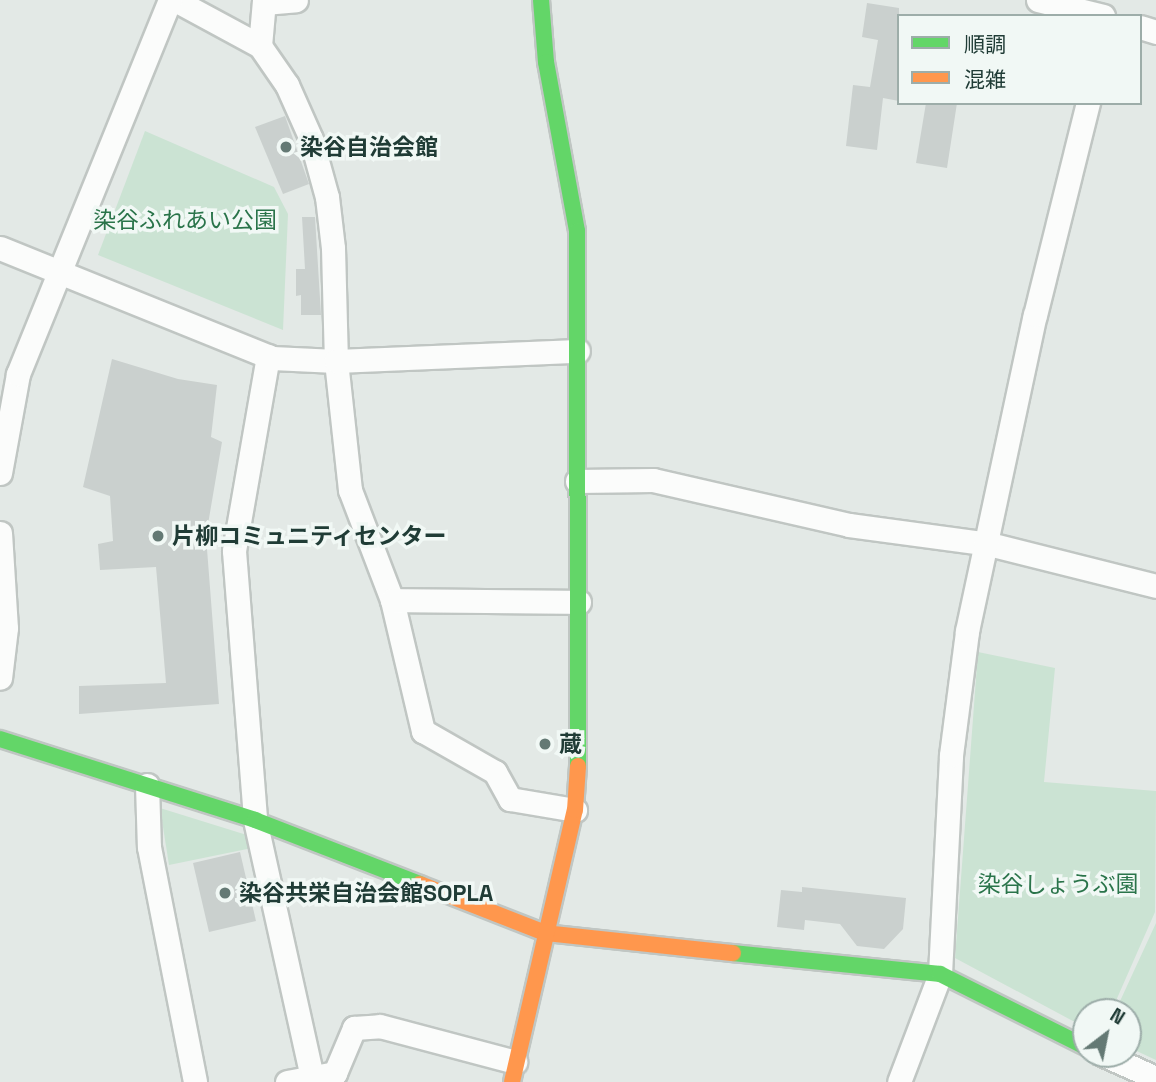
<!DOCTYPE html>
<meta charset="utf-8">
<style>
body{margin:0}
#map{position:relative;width:1156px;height:1082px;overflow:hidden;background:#e3e9e6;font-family:"Space Grotesk","Noto Sans JP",sans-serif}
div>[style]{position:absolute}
.green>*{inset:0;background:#cbe3d3}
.building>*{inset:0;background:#cad0ce}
.roads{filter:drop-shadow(2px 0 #c0c6c3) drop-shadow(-2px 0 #c0c6c3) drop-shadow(0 2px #c0c6c3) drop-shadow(0 -2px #c0c6c3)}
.street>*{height:23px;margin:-11.5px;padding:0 11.5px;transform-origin:11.5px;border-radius:11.5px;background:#fbfcfb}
.fast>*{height:16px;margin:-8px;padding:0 8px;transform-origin:8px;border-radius:8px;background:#63d668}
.slow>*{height:16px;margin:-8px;padding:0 8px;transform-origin:8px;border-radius:8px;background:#ff974d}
.dots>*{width:19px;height:19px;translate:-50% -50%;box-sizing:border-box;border:4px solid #f1f8f5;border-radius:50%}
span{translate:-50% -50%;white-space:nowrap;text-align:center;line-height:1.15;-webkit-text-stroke:7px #f1f8f5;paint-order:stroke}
.poi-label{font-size:23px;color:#203c36;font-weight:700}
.left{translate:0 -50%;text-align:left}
.park-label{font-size:23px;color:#2a744a}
.legend{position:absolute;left:897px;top:14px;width:245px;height:91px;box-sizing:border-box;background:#f1f8f5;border:2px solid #9dada9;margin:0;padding:9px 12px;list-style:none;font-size:21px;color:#203c36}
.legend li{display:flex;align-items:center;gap:14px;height:35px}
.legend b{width:35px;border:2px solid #9dada9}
.north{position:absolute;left:1072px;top:998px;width:70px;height:70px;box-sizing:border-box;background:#f1f8f5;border:2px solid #9dada9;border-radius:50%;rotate:32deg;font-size:19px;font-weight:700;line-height:28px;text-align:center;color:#203c36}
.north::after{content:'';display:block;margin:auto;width:24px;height:32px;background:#647974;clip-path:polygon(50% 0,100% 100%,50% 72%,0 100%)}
</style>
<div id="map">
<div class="green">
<div style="clip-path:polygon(145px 131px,274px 187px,288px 214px,283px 330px,98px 255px)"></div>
<div style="clip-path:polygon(978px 652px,1055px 668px,1044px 782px,1156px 791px,1155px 912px,1111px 1012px,1086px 1012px,1086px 1028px,955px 958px)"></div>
<div style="clip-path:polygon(160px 808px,250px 836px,252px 848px,169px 865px)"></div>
<div style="clip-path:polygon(1156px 923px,1156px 1060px,1128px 1047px,1128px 1012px,1115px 1012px)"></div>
</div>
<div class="building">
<div style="clip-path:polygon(867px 3px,899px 8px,899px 101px,883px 98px,877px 150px,846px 146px,853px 85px,870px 87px,878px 40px,862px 37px)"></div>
<div style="clip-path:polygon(926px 103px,957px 103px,947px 168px,916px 163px)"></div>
<div style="clip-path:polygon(285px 116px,309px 184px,283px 194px,255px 127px)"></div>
<div style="clip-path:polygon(302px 217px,315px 217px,321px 315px,301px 315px,301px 295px,296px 296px,296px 269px,305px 269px)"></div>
<div style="clip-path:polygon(112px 359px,178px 379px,217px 385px,211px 437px,222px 442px,206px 536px,219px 704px,79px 714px,79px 686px,166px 683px,156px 567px,100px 570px,98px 544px,113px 541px,110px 496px,83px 487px)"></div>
<div style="clip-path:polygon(240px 852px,256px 921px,209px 932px,193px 863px)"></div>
<div style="clip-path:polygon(802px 887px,906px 898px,903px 929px,884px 949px,857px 946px,840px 924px,805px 920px,804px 930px,777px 927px,781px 890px,802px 892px)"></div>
</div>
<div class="roads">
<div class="street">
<div style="left:175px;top:0;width:97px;rotate:28.4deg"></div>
<div style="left:260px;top:46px;width:47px;rotate:55.3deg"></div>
<div style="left:287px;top:85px;width:59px;rotate:66deg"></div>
<div style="left:311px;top:139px;width:60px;rotate:74.6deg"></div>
<div style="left:327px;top:197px;width:51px;rotate:83.3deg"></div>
<div style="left:333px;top:248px;width:113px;rotate:88.5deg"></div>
<div style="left:336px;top:361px;width:130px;rotate:83.8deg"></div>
<div style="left:350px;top:490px;width:118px;rotate:69.1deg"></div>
<div style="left:392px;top:600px;width:135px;rotate:76.7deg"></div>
<div style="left:423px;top:731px;width:83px;rotate:29.7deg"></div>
<div style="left:495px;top:772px;width:31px;rotate:61deg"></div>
<div style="left:510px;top:799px;width:66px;rotate:9.6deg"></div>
<div style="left:1038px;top:0;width:67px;rotate:13.8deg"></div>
<div style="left:264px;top:3px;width:32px;rotate:-5deg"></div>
<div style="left:1140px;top:27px;width:17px;rotate:17deg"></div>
<div style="left:260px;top:46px;width:46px;rotate:-85deg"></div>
<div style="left:0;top:248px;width:293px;rotate:22deg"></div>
<div style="left:272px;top:358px;width:64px;rotate:2.7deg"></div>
<div style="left:336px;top:361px;width:242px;rotate:-2.4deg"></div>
<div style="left:268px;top:356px;width:198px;rotate:99.9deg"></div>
<div style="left:234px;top:551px;width:270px;rotate:85.5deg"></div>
<div style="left:255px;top:820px;width:268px;rotate:77.5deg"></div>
<div style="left:0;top:473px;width:101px;rotate:-79.7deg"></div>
<div style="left:18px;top:374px;width:404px;rotate:-67.9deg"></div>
<div style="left:577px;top:481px;width:76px;rotate:-0.8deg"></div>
<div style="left:653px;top:480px;width:201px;rotate:12.9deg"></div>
<div style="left:849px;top:525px;width:141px;rotate:7.7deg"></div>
<div style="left:989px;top:544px;width:172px;rotate:14.1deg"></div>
<div style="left:0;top:533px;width:95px;rotate:86.4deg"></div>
<div style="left:6px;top:628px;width:50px;rotate:96.8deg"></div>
<div style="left:392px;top:600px;width:187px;rotate:0.6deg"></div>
<div style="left:147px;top:785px;width:62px;rotate:88.2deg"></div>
<div style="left:149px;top:847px;width:239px;rotate:78.9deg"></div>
<div style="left:1102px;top:1054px;width:59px;rotate:24deg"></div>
<div style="left:287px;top:1082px;width:49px;rotate:-10.6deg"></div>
<div style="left:335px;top:1073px;width:49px;rotate:-67.1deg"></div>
<div style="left:354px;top:1028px;width:26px;rotate:-4deg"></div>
<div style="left:380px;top:1026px;width:140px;rotate:14.9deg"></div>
<div style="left:899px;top:1082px;width:116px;rotate:-69.2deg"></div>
<div style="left:940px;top:974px;width:219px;rotate:-87.1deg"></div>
<div style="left:951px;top:755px;width:125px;rotate:-82.6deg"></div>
<div style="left:967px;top:631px;width:323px;rotate:-77.9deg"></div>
<div style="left:1035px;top:315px;width:219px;rotate:-76deg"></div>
</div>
<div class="fast">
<div style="left:541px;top:0;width:62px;rotate:85.4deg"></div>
<div style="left:546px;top:62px;width:172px;rotate:79.6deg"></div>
<div style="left:577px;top:231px;width:535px;rotate:89.89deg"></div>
<div style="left:0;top:739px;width:268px;rotate:17.6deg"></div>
<div style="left:255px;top:820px;width:177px;rotate:21.2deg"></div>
<div style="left:733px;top:953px;width:208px;rotate:5.8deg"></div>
<div style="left:940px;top:974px;width:163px;rotate:26.6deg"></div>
</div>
<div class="slow">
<div style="left:420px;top:884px;width:134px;rotate:21.4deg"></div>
<div style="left:545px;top:933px;width:189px;rotate:6.1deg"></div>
<div style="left:512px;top:1082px;width:279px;rotate:-77deg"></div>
<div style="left:575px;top:810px;width:44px;rotate:-86.1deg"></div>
</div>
</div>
<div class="dots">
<div style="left:286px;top:147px;background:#647974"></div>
<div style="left:158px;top:536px;background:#647974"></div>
<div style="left:545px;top:744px;background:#647974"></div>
<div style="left:225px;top:893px;background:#647974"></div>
</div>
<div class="poi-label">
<span class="left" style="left:300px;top:147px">染谷自治会館</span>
<span class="left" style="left:172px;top:536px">片柳コミュニティセンター</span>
<span class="left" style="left:559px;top:744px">蔵</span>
<span class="left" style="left:239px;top:893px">染谷共栄自治会館SOPLA</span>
</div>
<div class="park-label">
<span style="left:185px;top:220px">染谷ふれあい公園</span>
<span style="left:1058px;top:884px">染谷しょうぶ園</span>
</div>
<ul class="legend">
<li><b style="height:9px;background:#63d668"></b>順調</li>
<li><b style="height:9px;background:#ff974d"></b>混雑</li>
</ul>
<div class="north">N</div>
</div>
